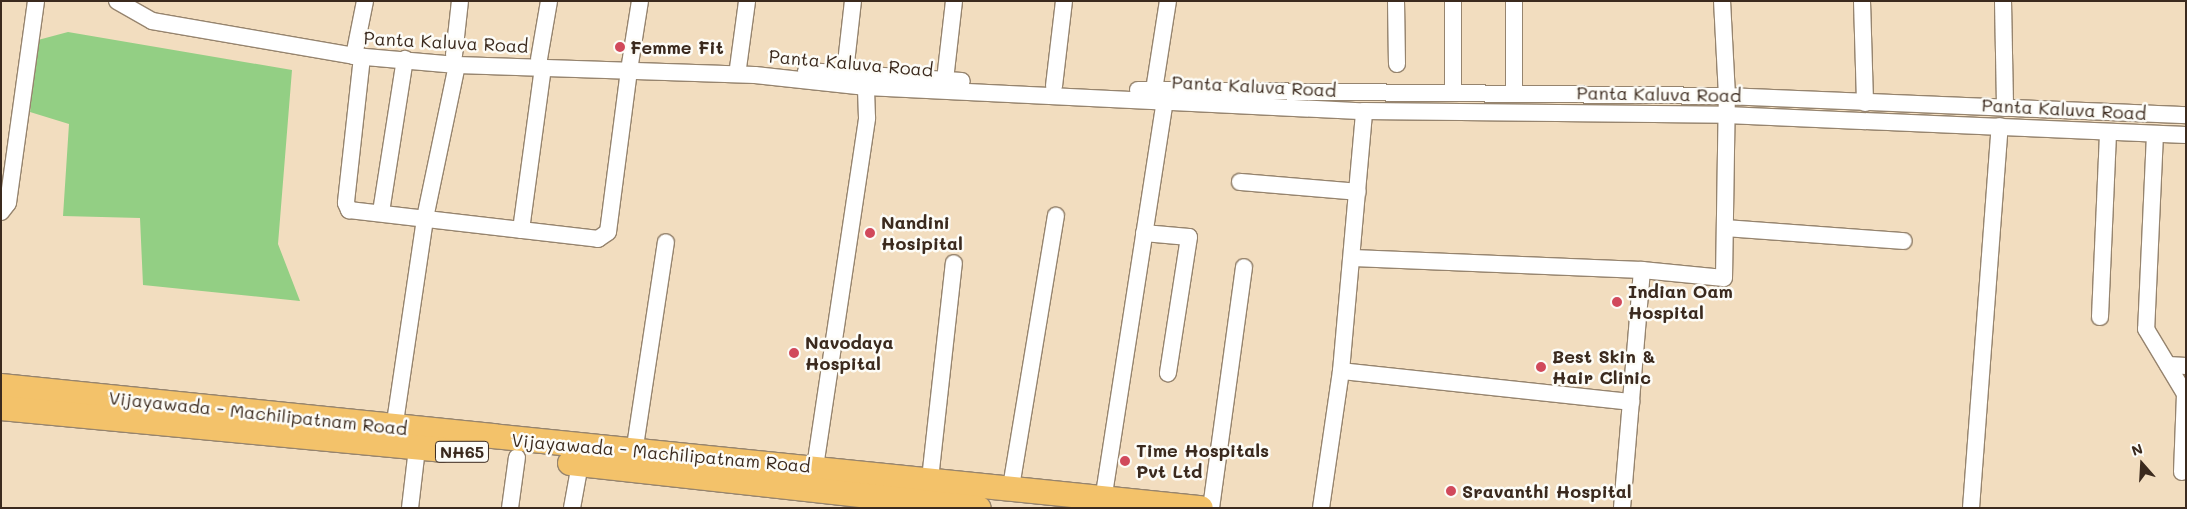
<!DOCTYPE html>
<style>
body{margin:0}
#map{position:relative;width:2187px;height:509px;overflow:hidden;background:#f2ddbf;font-family:Mali,sans-serif}
div>[style]{position:absolute}
.green>*{inset:0;background:#93cf84}
.path>*{height:3px;margin-top:-1.5px;transform-origin:0;background:repeating-linear-gradient(90deg,#96846e 0 4px,transparent 0 8px)}
.roads{filter:drop-shadow(1px 0 #96846e) drop-shadow(-1px 0 #96846e) drop-shadow(0 1px #96846e) drop-shadow(0 -1px #96846e)}
.minor>*{height:16px;margin:-8px;padding:0 8px;transform-origin:8px;border-radius:8px;background:#fff}
.highway>*{height:24px;margin:-12px;padding:0 12px;transform-origin:12px;border-radius:12px;background:#f3c26a}
.dots>*{width:14px;height:14px;translate:-50% -50%;box-sizing:border-box;border:2px solid #fdfcf7;border-radius:50%}
span{translate:-50% -50%;white-space:nowrap;text-align:center;line-height:1.15;-webkit-text-stroke:5px #fdfcf7;paint-order:stroke}
.shield-label span{padding:1px 4px;background:#fdfcf7;border:1px solid;border-radius:4px;-webkit-text-stroke-width:0}
.shield-label{font-size:16px;color:#3b2a1e;font-weight:700}
.street-label{font-size:18px;color:#3b2a1e}
.poi-label{font-size:18px;color:#3b2a1e;font-weight:700}
.left{translate:0 -50%;text-align:left}
.frame{position:absolute;inset:0;border:2px solid #3b2a1e;pointer-events:none}
.north{position:absolute;left:2117px;top:439px;width:50px;height:50px;-webkit-text-stroke:4px #fdfcf7;paint-order:stroke;rotate:341deg;font-size:14px;font-weight:700;line-height:20px;text-align:center;color:#3b2a1e}
.north::after{content:'';display:block;margin:auto;width:18px;height:22px;background:#3b2a1e;clip-path:polygon(50% 0,100% 100%,50% 72%,0 100%)}
</style>
<div id="map">
<div class="green">
<div style="clip-path:polygon(68px 32px,292px 70px,278px 244px,300px 301px,143px 285px,140px 218px,63px 216px,69px 124px,30px 112px,38px 40px)"></div>
</div>
<div class="path">
<div style="left:955px;top:248px;width:9px;rotate:-84deg"></div>
</div>
<div class="roads">
<div class="minor">
<div style="left:117px;top:1px;width:40px;rotate:29.7deg"></div>
<div style="left:152px;top:21px;width:205px;rotate:9.8deg"></div>
<div style="left:354px;top:56px;width:103px;rotate:5deg"></div>
<div style="left:457px;top:65px;width:298px;rotate:1.9deg"></div>
<div style="left:755px;top:75px;width:112px;rotate:6.2deg"></div>
<div style="left:866px;top:87px;width:499px;rotate:2.8deg"></div>
<div style="left:1364px;top:111px;width:362px;rotate:0.6deg"></div>
<div style="left:1726px;top:115px;width:460px;rotate:2.5deg"></div>
<div style="left:1396px;top:1px;width:63px;rotate:89.1deg"></div>
<div style="left:1453px;top:1px;width:92px;rotate:90deg"></div>
<div style="left:1862px;top:1px;width:102px;rotate:88.3deg"></div>
<div style="left:2003px;top:1px;width:107px;rotate:88.9deg"></div>
<div style="left:454px;top:55px;width:54px;rotate:-83.7deg"></div>
<div style="left:354px;top:56px;width:56px;rotate:-78.7deg"></div>
<div style="left:362px;top:57px;width:147px;rotate:96.3deg"></div>
<div style="left:346px;top:203px;width:8px;rotate:67deg"></div>
<div style="left:349px;top:210px;width:251px;rotate:6.6deg"></div>
<div style="left:598px;top:239px;width:12px;rotate:-35deg"></div>
<div style="left:608px;top:232px;width:163px;rotate:-82.6deg"></div>
<div style="left:539px;top:59px;width:59px;rotate:-80.2deg"></div>
<div style="left:630px;top:64px;width:64px;rotate:-81deg"></div>
<div style="left:738px;top:68px;width:68px;rotate:-82.3deg"></div>
<div style="left:806px;top:71px;width:156px;rotate:3.7deg"></div>
<div style="left:845px;top:72px;width:71px;rotate:-83.6deg"></div>
<div style="left:1054px;top:86px;width:86px;rotate:-83.3deg"></div>
<div style="left:951px;top:90px;width:12px;rotate:-121deg"></div>
<div style="left:945px;top:80px;width:80px;rotate:-83.5deg"></div>
<div style="left:1138px;top:90px;width:589px;rotate:0.58deg"></div>
<div style="left:1727px;top:96px;width:459px;rotate:2.4deg"></div>
<div style="left:1154px;top:90px;width:90px;rotate:-81.1deg"></div>
<div style="left:1514px;top:93px;width:92px;rotate:-90deg"></div>
<div style="left:2155px;top:134px;width:195px;rotate:92.6deg"></div>
<div style="left:2146px;top:329px;width:76px;rotate:59deg"></div>
<div style="left:2185px;top:394px;width:78px;rotate:92.2deg"></div>
<div style="left:1240px;top:182px;width:118px;rotate:4.8deg"></div>
<div style="left:1px;top:212px;width:11px;rotate:-52deg"></div>
<div style="left:8px;top:203px;width:204px;rotate:-82.1deg"></div>
<div style="left:381px;top:212px;width:155px;rotate:-81.1deg"></div>
<div style="left:1726px;top:228px;width:178px;rotate:4.2deg"></div>
<div style="left:521px;top:230px;width:164px;rotate:-82.3deg"></div>
<div style="left:1144px;top:233px;width:45px;rotate:5.1deg"></div>
<div style="left:1189px;top:237px;width:138px;rotate:98.8deg"></div>
<div style="left:1353px;top:258px;width:289px;rotate:2.4deg"></div>
<div style="left:1642px;top:270px;width:82px;rotate:5.6deg"></div>
<div style="left:1724px;top:278px;width:182px;rotate:-89.1deg"></div>
<div style="left:1727px;top:96px;width:95px;rotate:-93deg"></div>
<div style="left:2100px;top:317px;width:185px;rotate:-87.5deg"></div>
<div style="left:2168px;top:365px;width:18px;rotate:3deg"></div>
<div style="left:1341px;top:371px;width:292px;rotate:6.1deg"></div>
<div style="left:394px;top:429px;width:213px;rotate:-81.6deg"></div>
<div style="left:425px;top:218px;width:156px;rotate:-78.2deg"></div>
<div style="left:634px;top:453px;width:213px;rotate:-81.4deg"></div>
<div style="left:815px;top:467px;width:353px;rotate:-81.5deg"></div>
<div style="left:867px;top:118px;width:31px;rotate:-92deg"></div>
<div style="left:930px;top:479px;width:217px;rotate:-83.7deg"></div>
<div style="left:1011px;top:487px;width:275px;rotate:-80.6deg"></div>
<div style="left:1102px;top:507px;width:410px;rotate:-81.2deg"></div>
<div style="left:410px;top:508px;width:60px;rotate:-83.3deg"></div>
<div style="left:510px;top:508px;width:51px;rotate:-82.2deg"></div>
<div style="left:572px;top:508px;width:45px;rotate:-79.7deg"></div>
<div style="left:1211px;top:508px;width:243px;rotate:-82.2deg"></div>
<div style="left:1321px;top:508px;width:138px;rotate:-81.7deg"></div>
<div style="left:1341px;top:371px;width:261px;rotate:-84.9deg"></div>
<div style="left:1622px;top:508px;width:239px;rotate:-85.2deg"></div>
<div style="left:1971px;top:508px;width:383px;rotate:-85.7deg"></div>
</div>
<div class="highway">
<div style="left:1px;top:386px;width:1206px;rotate:5.81deg"></div>
<div style="left:1px;top:408px;width:443px;rotate:5.4deg"></div>
<div style="left:570px;top:463px;width:411px;rotate:6.3deg"></div>
</div>
</div>
<div class="dots">
<div style="left:620px;top:47px;background:#d1495b"></div>
<div style="left:870px;top:233px;background:#d1495b"></div>
<div style="left:1617px;top:302px;background:#d1495b"></div>
<div style="left:794px;top:353px;background:#d1495b"></div>
<div style="left:1541px;top:367px;background:#d1495b"></div>
<div style="left:1125px;top:461px;background:#d1495b"></div>
<div style="left:1451px;top:491px;background:#d1495b"></div>
</div>
<div class="shield-label">
<span style="left:462px;top:452px">NH65</span>
</div>
<div class="street-label">
<span style="left:446px;top:42px;rotate:3deg">Panta Kaluva Road</span>
<span style="left:851px;top:63px;rotate:5deg">Panta Kaluva Road</span>
<span style="left:1254px;top:86px;rotate:3deg">Panta Kaluva Road</span>
<span style="left:1659px;top:94px;rotate:1deg">Panta Kaluva Road</span>
<span style="left:2064px;top:109px;rotate:3deg">Panta Kaluva Road</span>
<span style="left:258px;top:413px;rotate:6deg">Vijayawada - Machilipatnam Road</span>
<span style="left:661px;top:453px;rotate:5deg">Vijayawada - Machilipatnam Road</span>
</div>
<div class="poi-label">
<span class="left" style="left:630px;top:47px">Femme Fit</span>
<span class="left" style="left:881px;top:233px">Nandini<br>Hosipital</span>
<span class="left" style="left:1628px;top:302px">Indian Oam<br>Hospital</span>
<span class="left" style="left:805px;top:353px">Navodaya<br>Hospital</span>
<span class="left" style="left:1552px;top:367px">Best Skin &amp;<br>Hair Clinic</span>
<span class="left" style="left:1136px;top:461px">Time Hospitals<br>Pvt Ltd</span>
<span class="left" style="left:1462px;top:491px">Sravanthi Hospital</span>
</div>
<div class="frame"></div>
<div class="north">N</div>
</div>
